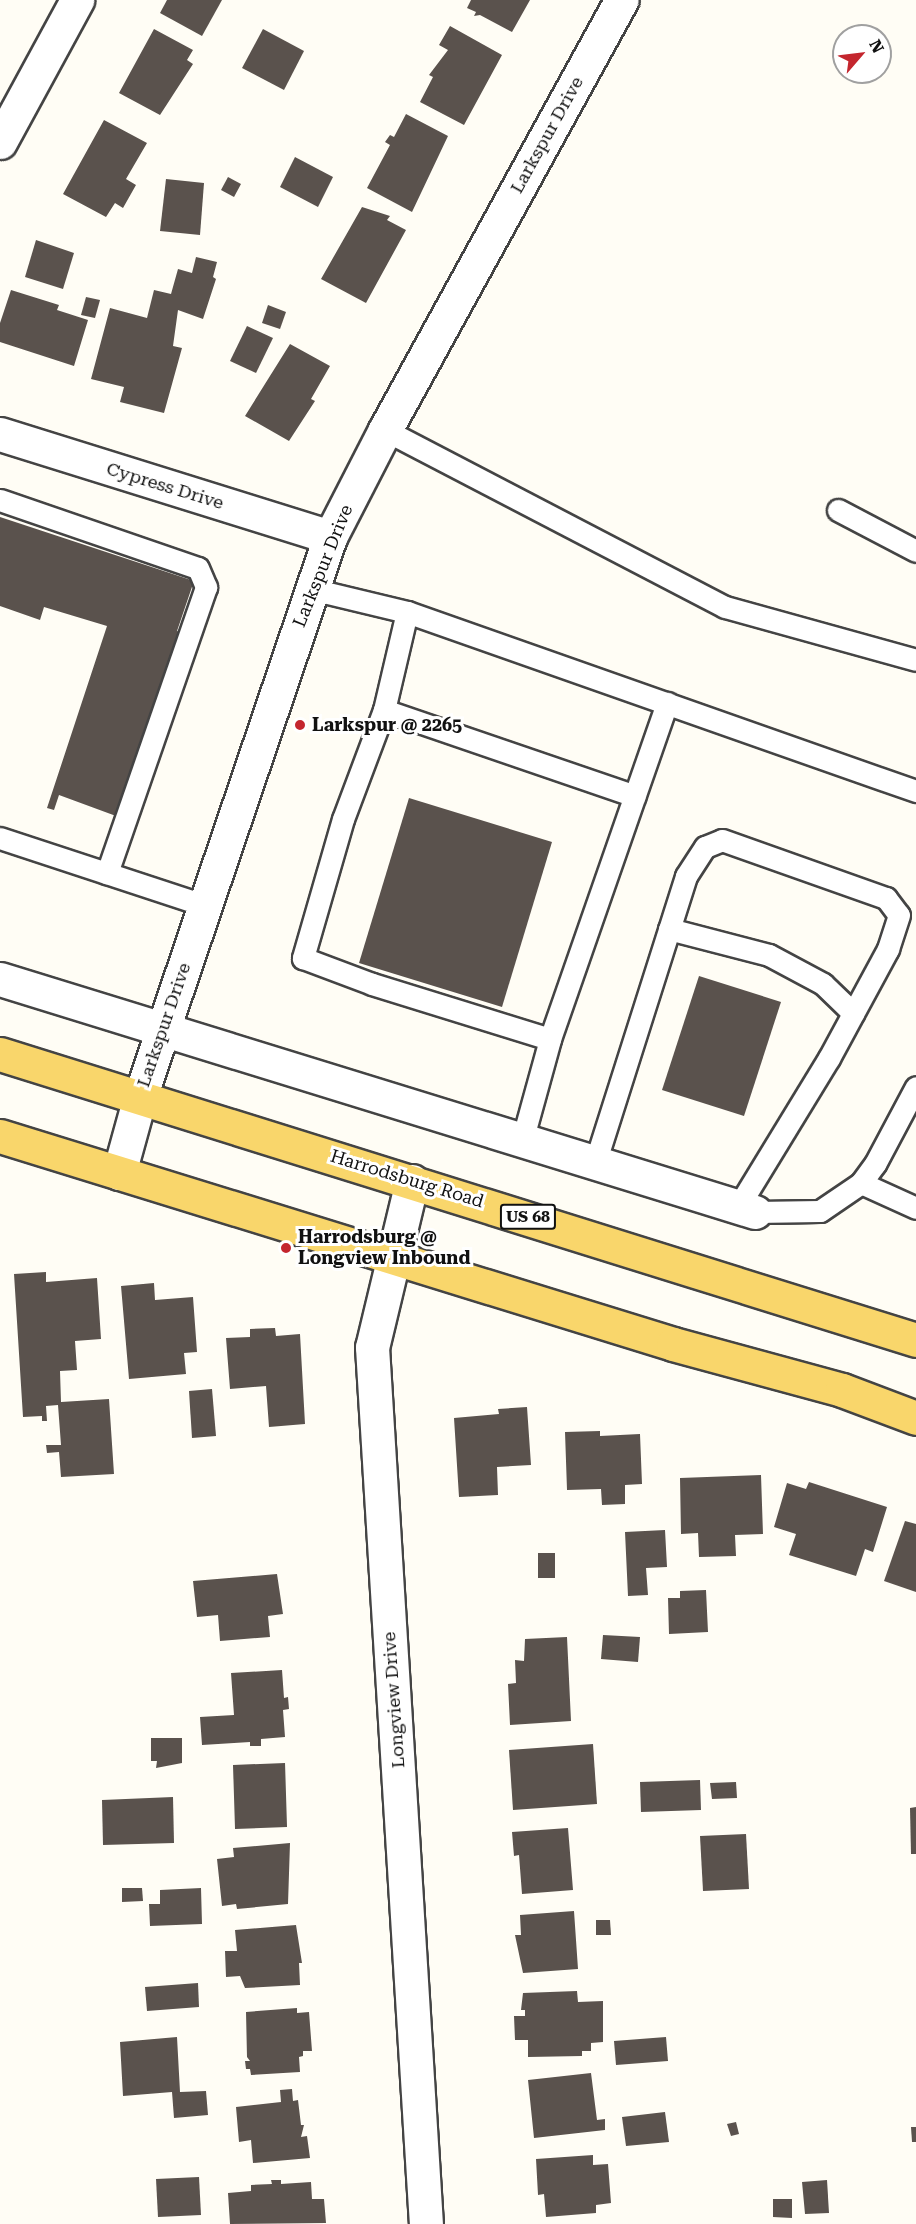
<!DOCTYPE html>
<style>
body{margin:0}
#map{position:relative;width:916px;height:2224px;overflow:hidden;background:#fffdf5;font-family:"Roboto Serif",serif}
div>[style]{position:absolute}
.building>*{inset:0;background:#5a524d}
.roads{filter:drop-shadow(2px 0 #444) drop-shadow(-2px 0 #444) drop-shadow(0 2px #444) drop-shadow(0 -2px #444)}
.service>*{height:21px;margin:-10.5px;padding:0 10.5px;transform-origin:10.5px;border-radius:10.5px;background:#fff}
.minor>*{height:33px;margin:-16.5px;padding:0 16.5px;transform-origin:16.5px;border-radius:16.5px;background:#fff}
.primary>*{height:33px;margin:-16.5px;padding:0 16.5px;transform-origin:16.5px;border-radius:16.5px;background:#f9d66b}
.dots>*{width:16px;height:16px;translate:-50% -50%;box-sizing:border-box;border:3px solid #fff;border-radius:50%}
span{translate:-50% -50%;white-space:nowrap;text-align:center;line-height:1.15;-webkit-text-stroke:6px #fff;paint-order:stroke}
.shield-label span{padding:2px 4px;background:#fff;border:2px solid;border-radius:4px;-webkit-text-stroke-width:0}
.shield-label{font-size:16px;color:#111;font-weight:700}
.street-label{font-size:18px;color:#111}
.poi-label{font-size:18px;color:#111;font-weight:700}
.left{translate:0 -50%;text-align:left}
.north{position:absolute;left:832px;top:24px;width:60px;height:60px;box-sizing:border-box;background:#fff;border:2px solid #a0a0a0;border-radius:50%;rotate:62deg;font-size:16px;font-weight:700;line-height:24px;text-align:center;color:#111}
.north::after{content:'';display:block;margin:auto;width:21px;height:27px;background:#c4262e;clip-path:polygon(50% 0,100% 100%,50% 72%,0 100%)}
</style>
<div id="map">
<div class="building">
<div style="clip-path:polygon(167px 0,222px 0,202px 36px,160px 13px)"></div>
<div style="clip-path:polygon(471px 0,530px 0,512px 32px,480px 15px,474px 16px,476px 12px,467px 8px)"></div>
<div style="clip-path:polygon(450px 26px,502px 55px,464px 125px,420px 102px,433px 77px,429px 75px,448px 50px,439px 45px)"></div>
<div style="clip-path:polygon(154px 29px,193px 50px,187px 60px,193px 64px,160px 115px,119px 93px)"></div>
<div style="clip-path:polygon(263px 29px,304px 51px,284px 90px,242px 68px)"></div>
<div style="clip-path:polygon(406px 114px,448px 136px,412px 212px,367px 188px,390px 145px,385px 142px,390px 135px,394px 137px)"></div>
<div style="clip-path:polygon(104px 120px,147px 143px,126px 179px,136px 185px,123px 208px,115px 203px,106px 217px,63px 194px)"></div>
<div style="clip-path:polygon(295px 157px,333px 177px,318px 207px,280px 187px)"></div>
<div style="clip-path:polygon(228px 177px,241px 184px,234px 197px,221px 190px)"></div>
<div style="clip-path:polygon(166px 179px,204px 183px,200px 235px,160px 231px)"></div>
<div style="clip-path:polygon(362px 207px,390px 216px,387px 220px,406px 230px,366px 303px,321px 279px)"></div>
<div style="clip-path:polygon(36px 240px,74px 253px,63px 289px,25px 277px)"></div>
<div style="clip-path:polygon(196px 257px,217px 262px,213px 277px,216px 279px,203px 319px,178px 310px,173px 346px,182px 348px,164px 413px,120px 402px,124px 387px,91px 379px,110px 308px,147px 318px,154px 290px,171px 294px,178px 269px,192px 273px)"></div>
<div style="clip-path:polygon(11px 290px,59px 305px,57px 310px,88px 320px,74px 366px,0 342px,0 323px)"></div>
<div style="clip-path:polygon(86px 297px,100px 300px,95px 318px,81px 315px)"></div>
<div style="clip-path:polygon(268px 305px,286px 312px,280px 329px,262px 323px)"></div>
<div style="clip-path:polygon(247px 326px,273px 338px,256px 373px,230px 361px)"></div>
<div style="clip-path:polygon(290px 344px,330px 366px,311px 399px,315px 401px,289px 441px,245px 416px)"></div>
<div style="clip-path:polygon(0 517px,194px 581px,177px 631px,184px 634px,151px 733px,145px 731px,116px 816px,59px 795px,54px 810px,47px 808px,107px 626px,44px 607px,40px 620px,0 606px)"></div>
<div style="clip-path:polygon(409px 798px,552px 842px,502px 1007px,359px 963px)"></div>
<div style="clip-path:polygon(699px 976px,781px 1002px,744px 1116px,662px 1090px)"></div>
<div style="clip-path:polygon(46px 1272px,46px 1282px,97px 1278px,101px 1339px,75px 1341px,77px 1370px,60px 1371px,61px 1402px,109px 1399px,114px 1474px,61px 1477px,59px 1452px,47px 1453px,46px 1445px,61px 1445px,58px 1405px,46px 1406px,47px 1421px,42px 1421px,42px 1416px,23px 1417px,14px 1274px)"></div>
<div style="clip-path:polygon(154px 1283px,155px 1300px,193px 1297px,197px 1352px,184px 1353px,186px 1374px,129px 1379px,121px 1286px)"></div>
<div style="clip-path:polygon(275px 1328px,276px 1336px,300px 1334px,305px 1424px,269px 1427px,266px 1386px,230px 1389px,226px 1338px,250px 1337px,250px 1329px)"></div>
<div style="clip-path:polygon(212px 1389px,216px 1436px,192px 1438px,189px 1391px)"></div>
<div style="clip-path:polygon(527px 1407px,531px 1465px,497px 1467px,498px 1495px,459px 1497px,454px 1418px,499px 1414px,498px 1409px)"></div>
<div style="clip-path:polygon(600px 1431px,600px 1436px,640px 1434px,642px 1484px,625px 1485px,625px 1504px,602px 1505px,601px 1489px,567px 1490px,565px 1432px)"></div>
<div style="clip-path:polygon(761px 1475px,763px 1534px,735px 1535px,736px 1556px,699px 1557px,698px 1533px,681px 1534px,680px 1478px)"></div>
<div style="clip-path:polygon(809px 1482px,887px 1507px,873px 1552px,865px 1549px,856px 1576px,789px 1555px,796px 1534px,774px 1527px,787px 1483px,806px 1489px)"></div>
<div style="clip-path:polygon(905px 1521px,916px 1524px,916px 1592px,884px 1581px)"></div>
<div style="clip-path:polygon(665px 1530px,667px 1567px,646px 1568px,648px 1595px,628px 1596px,625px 1532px)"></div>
<div style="clip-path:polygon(538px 1553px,555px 1553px,555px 1578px,538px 1578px)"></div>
<div style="clip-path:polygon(277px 1574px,283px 1614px,268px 1616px,270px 1637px,220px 1641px,218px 1615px,197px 1617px,193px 1581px)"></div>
<div style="clip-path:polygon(706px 1590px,708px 1632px,669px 1634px,668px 1598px,680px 1598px,680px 1591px)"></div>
<div style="clip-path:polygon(603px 1635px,640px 1637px,638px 1662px,601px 1659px)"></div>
<div style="clip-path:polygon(567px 1637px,571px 1721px,510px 1725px,508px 1684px,516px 1683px,515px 1660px,524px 1661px,525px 1639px)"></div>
<div style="clip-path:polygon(282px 1670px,284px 1698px,288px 1697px,289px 1709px,283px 1710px,285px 1737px,261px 1739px,261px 1746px,250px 1746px,250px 1742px,202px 1745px,200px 1717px,234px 1715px,231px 1673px)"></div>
<div style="clip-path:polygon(151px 1738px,182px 1738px,182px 1763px,156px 1768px,157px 1761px,151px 1761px)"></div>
<div style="clip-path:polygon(593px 1744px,597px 1804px,513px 1810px,509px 1750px)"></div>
<div style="clip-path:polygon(285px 1763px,287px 1827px,235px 1829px,233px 1765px)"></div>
<div style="clip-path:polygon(700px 1780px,701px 1810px,641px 1812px,640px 1782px)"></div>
<div style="clip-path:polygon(736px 1782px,737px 1798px,712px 1799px,710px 1783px)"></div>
<div style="clip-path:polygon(173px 1797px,174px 1843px,103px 1845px,102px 1800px)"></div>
<div style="clip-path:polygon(916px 1807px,916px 1854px,911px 1854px,910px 1808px)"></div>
<div style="clip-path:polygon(568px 1828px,573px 1890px,522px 1894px,519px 1855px,514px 1856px,512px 1832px)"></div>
<div style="clip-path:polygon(746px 1834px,749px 1889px,703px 1891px,700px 1836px)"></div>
<div style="clip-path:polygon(290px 1843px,288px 1904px,237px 1909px,236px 1904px,222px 1906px,217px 1859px,234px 1857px,233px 1848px)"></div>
<div style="clip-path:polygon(122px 1888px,142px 1888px,143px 1901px,122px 1902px)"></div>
<div style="clip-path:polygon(201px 1888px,202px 1924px,150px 1926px,149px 1904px,160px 1904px,160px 1890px)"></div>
<div style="clip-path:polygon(574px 1911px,578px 1969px,523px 1973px,515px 1935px,521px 1935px,520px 1915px)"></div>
<div style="clip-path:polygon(596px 1920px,610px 1920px,611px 1935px,596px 1935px)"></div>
<div style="clip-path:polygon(296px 1925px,302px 1963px,299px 1963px,300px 1985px,245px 1988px,240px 1976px,226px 1977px,225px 1951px,237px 1951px,235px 1930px)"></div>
<div style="clip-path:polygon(198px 1983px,199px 2007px,147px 2011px,145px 1987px)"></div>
<div style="clip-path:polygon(577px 1991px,578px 2002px,603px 2001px,603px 2042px,591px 2043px,591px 2051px,582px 2051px,582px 2056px,528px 2057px,528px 2040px,515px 2040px,514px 2016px,525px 2016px,525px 2010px,521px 2010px,523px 1993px)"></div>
<div style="clip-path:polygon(297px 2008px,297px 2013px,309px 2012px,312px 2051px,303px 2051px,303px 2056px,299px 2057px,300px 2072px,251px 2075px,250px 2069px,246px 2069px,245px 2061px,250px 2061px,247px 2057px,246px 2012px)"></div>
<div style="clip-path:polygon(177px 2037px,180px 2092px,206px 2091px,208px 2115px,174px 2118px,172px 2092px,123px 2096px,120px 2042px)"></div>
<div style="clip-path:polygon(666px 2037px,668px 2061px,616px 2065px,614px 2041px)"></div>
<div style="clip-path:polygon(591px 2073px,597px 2120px,605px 2119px,605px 2130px,534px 2138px,528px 2080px)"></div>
<div style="clip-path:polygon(292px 2089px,293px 2101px,298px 2100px,301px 2125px,304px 2125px,301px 2137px,307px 2136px,310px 2158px,253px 2163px,251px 2140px,239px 2142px,236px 2107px,281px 2102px,280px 2090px)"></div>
<div style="clip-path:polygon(665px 2112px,669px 2142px,626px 2146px,622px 2117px)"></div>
<div style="clip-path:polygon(736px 2122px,739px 2134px,731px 2136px,727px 2124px)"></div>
<div style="clip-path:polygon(911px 2127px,916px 2127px,916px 2142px,912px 2142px)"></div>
<div style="clip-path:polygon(593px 2155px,593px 2165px,608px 2164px,611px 2203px,596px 2205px,596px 2213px,546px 2217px,544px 2194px,538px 2195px,536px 2159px)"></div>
<div style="clip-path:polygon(199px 2177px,201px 2215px,158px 2217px,156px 2179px)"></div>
<div style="clip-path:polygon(271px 2180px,281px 2180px,281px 2184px,311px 2182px,312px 2199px,324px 2199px,326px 2223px,230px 2224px,228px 2193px,251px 2191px,251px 2185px,272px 2184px)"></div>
<div style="clip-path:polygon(827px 2180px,829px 2213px,805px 2214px,802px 2182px)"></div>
<div style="clip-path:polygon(773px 2199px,792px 2199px,792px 2218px,773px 2217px)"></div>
</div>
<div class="roads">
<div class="service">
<div style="left:385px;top:430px;width:383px;rotate:27.5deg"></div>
<div style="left:725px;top:607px;width:198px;rotate:15.5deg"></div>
<div style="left:0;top:500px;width:209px;rotate:19deg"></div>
<div style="left:198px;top:568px;width:21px;rotate:67deg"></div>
<div style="left:206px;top:587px;width:303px;rotate:109.1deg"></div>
<div style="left:838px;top:510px;width:88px;rotate:27.7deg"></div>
<div style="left:311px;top:589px;width:99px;rotate:13.5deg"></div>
<div style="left:407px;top:612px;width:540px;rotate:19.38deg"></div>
<div style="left:407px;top:612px;width:101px;rotate:103.2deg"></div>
<div style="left:384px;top:710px;width:116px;rotate:110.6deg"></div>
<div style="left:343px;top:819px;width:145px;rotate:106.1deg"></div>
<div style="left:303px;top:958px;width:74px;rotate:20.6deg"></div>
<div style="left:372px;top:984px;width:186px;rotate:17.2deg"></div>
<div style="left:550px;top:1039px;width:356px;rotate:-70.8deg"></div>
<div style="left:384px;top:710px;width:265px;rotate:18.9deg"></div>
<div style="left:0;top:838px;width:215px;rotate:18.2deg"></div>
<div style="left:669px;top:929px;width:103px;rotate:14.6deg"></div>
<div style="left:769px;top:955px;width:61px;rotate:28.2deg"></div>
<div style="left:823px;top:984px;width:42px;rotate:44deg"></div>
<div style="left:522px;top:1141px;width:106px;rotate:-74.6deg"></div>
<div style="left:595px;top:1163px;width:301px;rotate:-72.4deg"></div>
<div style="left:686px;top:876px;width:35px;rotate:-57deg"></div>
<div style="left:705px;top:847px;width:18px;rotate:-22deg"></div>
<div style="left:722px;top:840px;width:174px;rotate:19.5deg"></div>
<div style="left:886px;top:898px;width:21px;rotate:53deg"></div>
<div style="left:899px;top:915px;width:36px;rotate:108deg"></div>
<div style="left:888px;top:949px;width:124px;rotate:118.4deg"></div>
<div style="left:829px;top:1058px;width:175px;rotate:121.4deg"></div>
<div style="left:861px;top:1183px;width:60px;rotate:24.4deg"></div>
<div style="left:755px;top:1212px;width:65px;rotate:-0.9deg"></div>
<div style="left:820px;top:1211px;width:50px;rotate:-34.3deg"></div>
<div style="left:861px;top:1183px;width:24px;rotate:-54deg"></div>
<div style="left:875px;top:1164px;width:87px;rotate:-62deg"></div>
</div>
<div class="minor">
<div style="left:0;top:142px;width:162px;rotate:-61.5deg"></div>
<div style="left:0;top:434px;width:346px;rotate:17.3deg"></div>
<div style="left:0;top:979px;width:790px;rotate:17.15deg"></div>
<div style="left:119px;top:1173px;width:79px;rotate:-74.6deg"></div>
<div style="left:140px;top:1097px;width:591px;rotate:-71.26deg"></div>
<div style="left:330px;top:537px;width:120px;rotate:-62.8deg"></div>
<div style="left:385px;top:430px;width:491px;rotate:-61.2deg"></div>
<div style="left:412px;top:1181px;width:171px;rotate:103.5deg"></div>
<div style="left:372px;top:1347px;width:879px;rotate:86.48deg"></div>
</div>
<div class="primary">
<div style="left:0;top:1054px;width:960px;rotate:17.34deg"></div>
<div style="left:0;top:1136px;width:704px;rotate:17.17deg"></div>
<div style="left:673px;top:1344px;width:175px;rotate:15.2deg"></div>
<div style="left:842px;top:1390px;width:79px;rotate:20.7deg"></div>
</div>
</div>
<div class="dots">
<div style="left:300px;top:725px;background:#c4262e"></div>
<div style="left:286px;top:1248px;background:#c4262e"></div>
</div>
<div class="shield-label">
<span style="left:528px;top:1217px">US 68</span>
</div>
<div class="street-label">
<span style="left:547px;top:135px;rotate:-61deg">Larkspur Drive</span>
<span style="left:165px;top:486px;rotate:17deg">Cypress Drive</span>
<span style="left:323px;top:566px;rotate:-68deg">Larkspur Drive</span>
<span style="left:164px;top:1025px;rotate:-71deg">Larkspur Drive</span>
<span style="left:407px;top:1179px;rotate:17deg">Harrodsburg Road</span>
<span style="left:394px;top:1700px;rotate:-94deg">Longview Drive</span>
</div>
<div class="poi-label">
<span class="left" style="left:312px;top:725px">Larkspur @ 2265</span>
<span class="left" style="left:298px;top:1248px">Harrodsburg @<br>Longview Inbound</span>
</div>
<div class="north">N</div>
</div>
